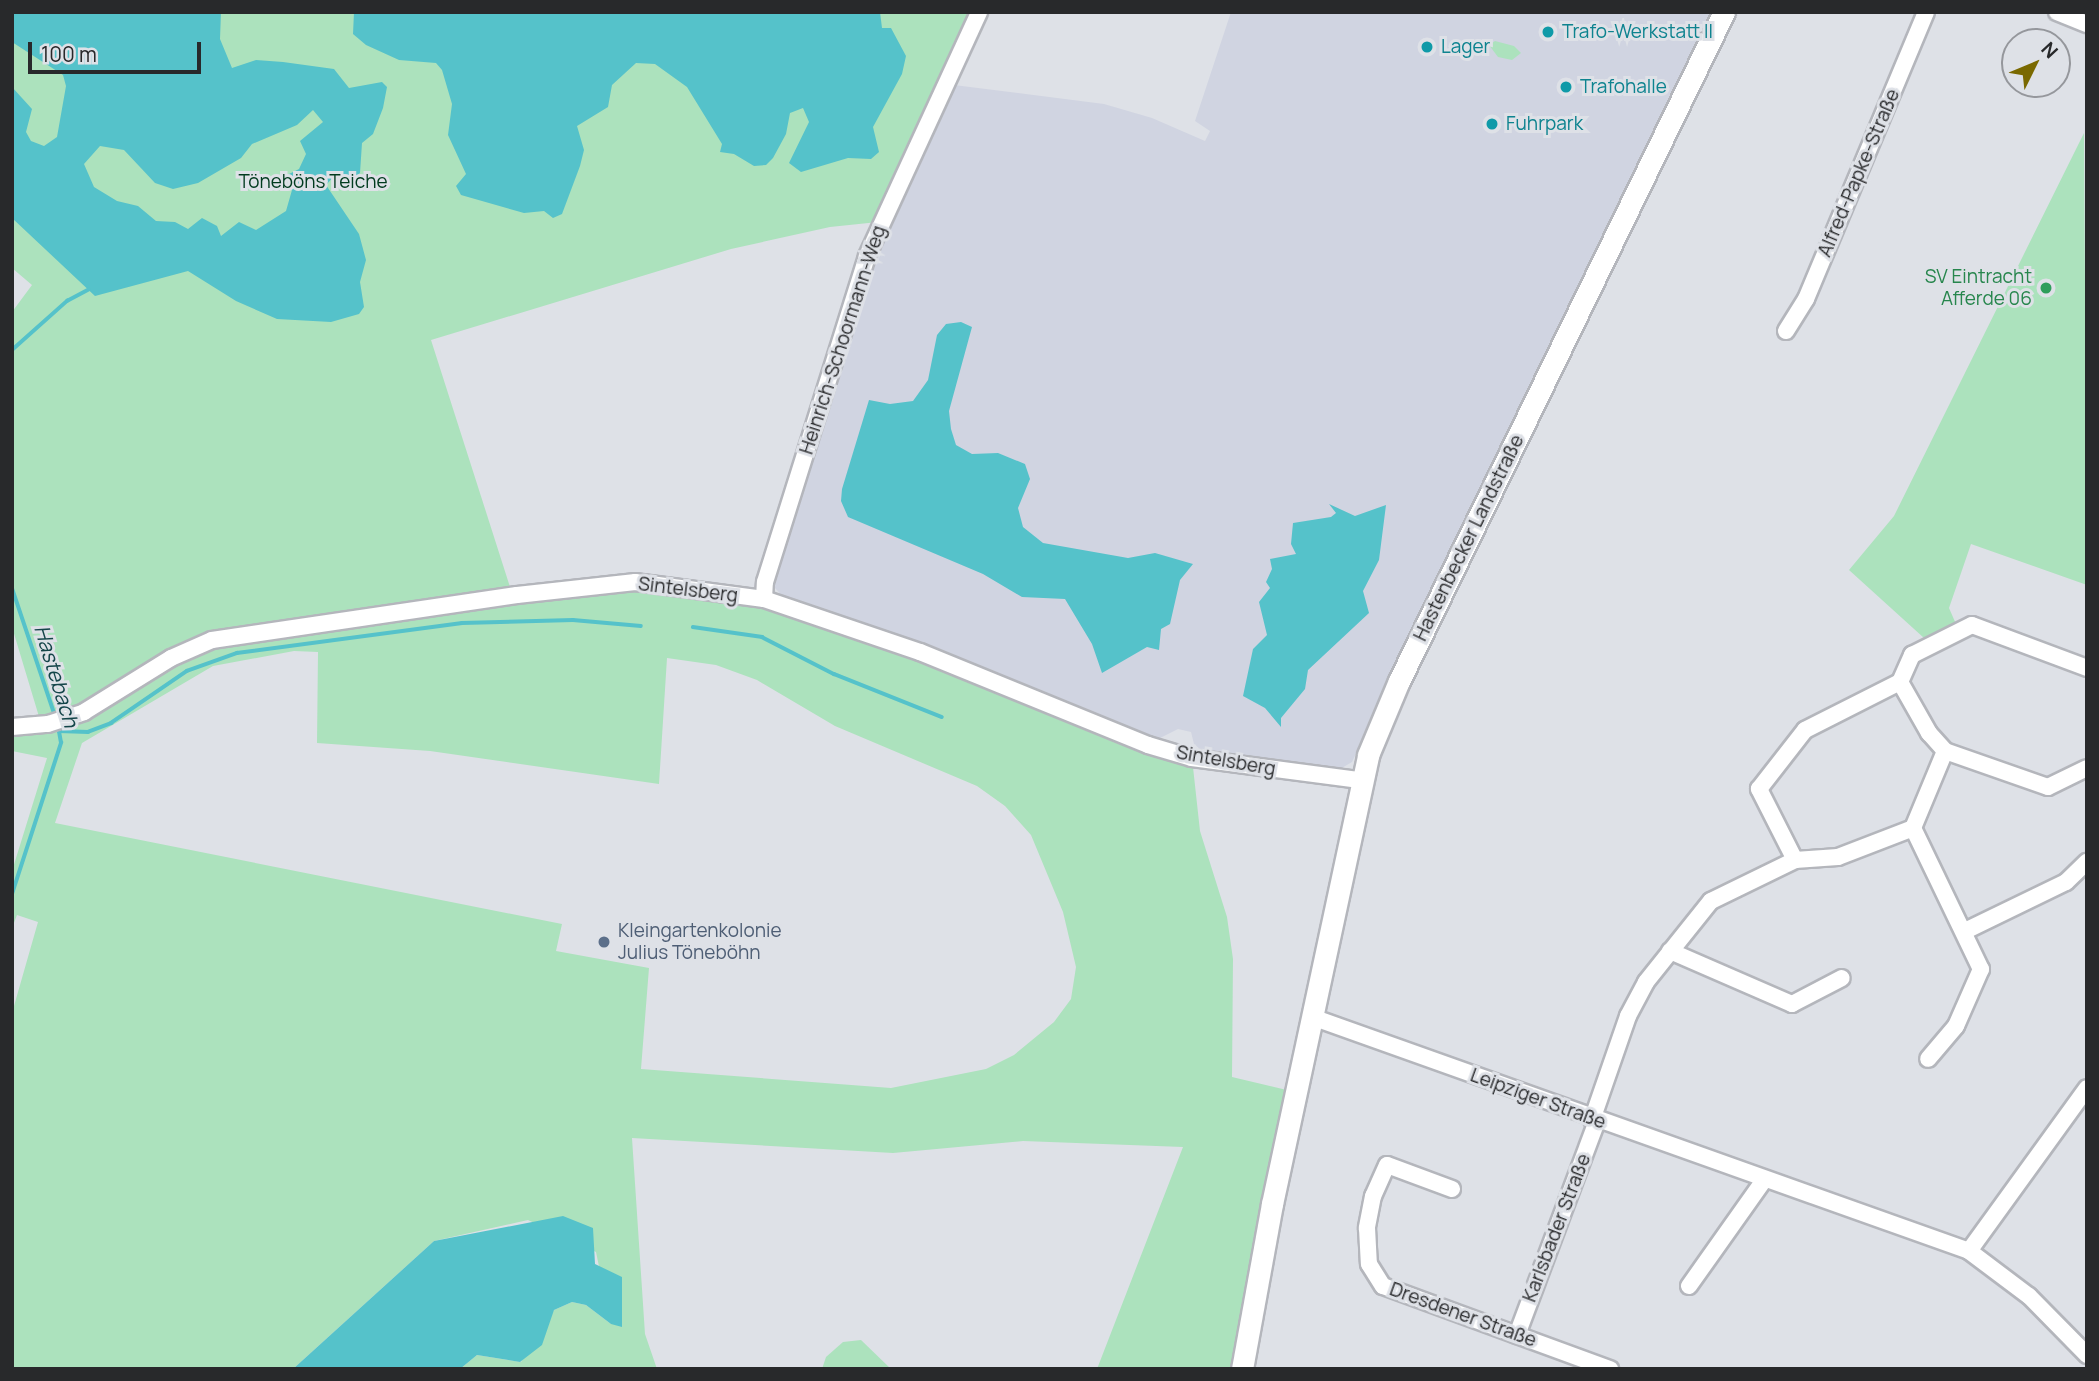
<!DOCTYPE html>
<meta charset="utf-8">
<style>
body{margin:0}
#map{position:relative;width:2099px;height:1381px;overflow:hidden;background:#dee1e7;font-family:Manrope,sans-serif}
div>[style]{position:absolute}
.built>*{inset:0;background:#d0d4e1}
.green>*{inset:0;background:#ace2bd}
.water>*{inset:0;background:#55c2ca}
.stream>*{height:3.5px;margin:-1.75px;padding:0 1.75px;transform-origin:1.75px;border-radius:1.75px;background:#55c2ca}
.roads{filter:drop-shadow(2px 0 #b4b6bc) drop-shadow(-2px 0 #b4b6bc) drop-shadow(0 2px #b4b6bc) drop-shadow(0 -2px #b4b6bc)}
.minor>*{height:16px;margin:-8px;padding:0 8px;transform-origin:8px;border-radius:8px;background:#fff}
.major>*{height:21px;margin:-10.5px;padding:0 10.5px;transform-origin:10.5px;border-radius:10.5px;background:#fff}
.dots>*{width:19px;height:19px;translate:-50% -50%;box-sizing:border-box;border:4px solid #dee1e7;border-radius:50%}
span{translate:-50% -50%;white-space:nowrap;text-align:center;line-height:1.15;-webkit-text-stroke:6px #dee1e7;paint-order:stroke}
.culture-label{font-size:19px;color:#0d838f}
.left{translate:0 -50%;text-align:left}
.street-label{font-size:19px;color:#28292b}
.park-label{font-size:19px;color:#003b1e}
.leisure-label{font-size:19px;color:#27864d}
.right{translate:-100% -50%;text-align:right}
.service-label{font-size:19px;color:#4e5e75}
.water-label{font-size:21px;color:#144549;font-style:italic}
.frame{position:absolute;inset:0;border:14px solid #28292b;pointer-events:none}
.north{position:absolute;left:2001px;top:28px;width:70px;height:70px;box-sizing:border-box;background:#dee1e7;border:2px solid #95979c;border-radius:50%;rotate:47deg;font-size:19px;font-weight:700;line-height:28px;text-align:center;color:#28292b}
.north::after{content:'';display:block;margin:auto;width:24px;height:32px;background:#7a6900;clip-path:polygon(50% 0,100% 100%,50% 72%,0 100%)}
.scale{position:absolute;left:28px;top:42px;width:173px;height:32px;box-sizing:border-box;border:4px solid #28292b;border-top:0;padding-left:9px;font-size:21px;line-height:24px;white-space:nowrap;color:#28292b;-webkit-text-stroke:5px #dee1e7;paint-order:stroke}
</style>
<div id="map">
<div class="built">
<div style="clip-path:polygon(1231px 12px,1711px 12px,1352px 762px,1340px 769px,1206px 754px,1194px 744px,1191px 732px,1178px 729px,1156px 740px,944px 654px,785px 599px,775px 588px,773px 577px,806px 462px,891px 210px,954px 85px,1104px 104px,1152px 118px,1205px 141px,1210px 131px,1195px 121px)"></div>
</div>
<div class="green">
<div style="clip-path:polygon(12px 12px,881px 14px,977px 12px,878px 222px,830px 227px,731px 249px,431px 340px,511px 590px,233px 631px,89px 704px,40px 720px,12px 627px,12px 312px,32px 285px,12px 268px)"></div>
<div style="clip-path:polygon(1495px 41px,1514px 46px,1521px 53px,1512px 60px,1498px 57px,1489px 45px)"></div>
<div style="clip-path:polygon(2084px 133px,2087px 585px,1971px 544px,1949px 608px,1956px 624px,1924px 638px,1849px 570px,1894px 516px)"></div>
<div style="clip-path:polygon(evenodd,644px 588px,664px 596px,675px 591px,766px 605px,920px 652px,1192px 758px,1200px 831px,1227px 917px,1233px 959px,1232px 1077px,1295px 1092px,1242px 1369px,1097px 1369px,1183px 1147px,1023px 1141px,893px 1153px,632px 1138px,645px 1334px,657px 1369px,460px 1369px,477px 1355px,521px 1362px,554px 1310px,572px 1302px,586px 1305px,611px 1324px,596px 1252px,528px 1220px,434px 1241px,293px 1369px,12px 1369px,12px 1013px,38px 922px,17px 915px,12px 928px,12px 871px,47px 758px,12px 751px,12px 732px,24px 733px,214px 645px,444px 610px,644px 588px,294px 651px,318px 652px,317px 743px,430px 751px,659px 784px,667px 658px,716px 665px,757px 680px,835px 726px,977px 786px,1005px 806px,1031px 835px,1063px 912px,1076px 967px,1071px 999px,1054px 1022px,1014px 1055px,986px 1069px,891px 1088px,641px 1069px,649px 968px,556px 951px,562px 924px,55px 823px,82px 743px,213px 666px,294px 651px)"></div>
<div style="clip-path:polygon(861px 1340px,891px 1369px,822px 1369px,826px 1357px,843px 1342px)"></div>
</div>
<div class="water">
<div style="clip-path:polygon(evenodd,12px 12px,221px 12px,220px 39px,232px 68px,256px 60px,283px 62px,334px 69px,349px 88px,382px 82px,387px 87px,383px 108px,373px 134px,362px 143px,360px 173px,355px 177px,337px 173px,326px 185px,359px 234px,366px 260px,360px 282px,364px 307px,359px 314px,331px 322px,277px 319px,236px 301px,188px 271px,95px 296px,12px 218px,12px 87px,32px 109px,26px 132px,31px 141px,44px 146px,57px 137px,66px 86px,63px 75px,12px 42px,12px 12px,313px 110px,323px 122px,300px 141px,306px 154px,299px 169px,287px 175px,294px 183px,286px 211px,256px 230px,239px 222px,221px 236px,217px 226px,202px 218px,188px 229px,175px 222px,156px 221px,138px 206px,117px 201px,94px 187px,84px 164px,100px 146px,124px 150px,155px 183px,173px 189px,198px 183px,241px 158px,252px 144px,297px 125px,313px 110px)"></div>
<div style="clip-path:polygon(354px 12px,880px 12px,882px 28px,891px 28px,906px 56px,902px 74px,873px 127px,879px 152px,871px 159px,848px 158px,801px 172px,789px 163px,809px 122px,803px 108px,790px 113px,786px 134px,773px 158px,766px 165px,754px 166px,734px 154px,720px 152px,722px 144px,687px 87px,655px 64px,636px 63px,612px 85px,608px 107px,577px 126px,584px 150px,580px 166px,562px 214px,553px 218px,544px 211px,524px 213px,461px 195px,456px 186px,466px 174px,448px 135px,452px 104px,442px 70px,436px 63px,399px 60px,366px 45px,353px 34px)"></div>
<div style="clip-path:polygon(961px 322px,972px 327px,949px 411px,951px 429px,956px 445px,972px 454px,998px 453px,1025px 464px,1030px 479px,1018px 508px,1023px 527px,1043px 543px,1128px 558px,1155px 553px,1193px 564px,1180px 580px,1170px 624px,1161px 629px,1159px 650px,1147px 647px,1102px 673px,1092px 644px,1065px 599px,1022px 597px,983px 574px,848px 517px,841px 501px,842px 489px,869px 400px,890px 404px,913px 401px,928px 380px,937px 335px,946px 324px)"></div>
<div style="clip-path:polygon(1329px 504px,1355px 516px,1386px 505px,1379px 560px,1363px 591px,1369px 613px,1308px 670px,1305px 689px,1281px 718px,1281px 727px,1265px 708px,1243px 696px,1253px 649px,1267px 635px,1259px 602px,1270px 588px,1266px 582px,1272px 569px,1270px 559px,1296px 554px,1291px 544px,1293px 523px,1331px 517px,1336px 513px)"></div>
<div style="clip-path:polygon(563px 1216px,593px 1228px,595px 1264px,622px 1277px,622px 1327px,611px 1324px,586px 1305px,572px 1302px,554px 1310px,542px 1345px,520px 1362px,477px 1355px,460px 1369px,293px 1369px,434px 1241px)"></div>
</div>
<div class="stream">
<div style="left:12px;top:350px;width:74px;rotate:-41.7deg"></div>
<div style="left:67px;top:301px;width:24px;rotate:-28deg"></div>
<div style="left:12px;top:587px;width:138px;rotate:71.4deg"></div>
<div style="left:693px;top:627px;width:70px;rotate:8.2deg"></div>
<div style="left:762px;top:637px;width:81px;rotate:27.2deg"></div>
<div style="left:834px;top:674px;width:116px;rotate:21.7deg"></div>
<div style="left:59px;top:731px;width:29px;rotate:2deg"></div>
<div style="left:88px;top:732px;width:25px;rotate:-21deg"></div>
<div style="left:111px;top:723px;width:92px;rotate:-34.4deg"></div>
<div style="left:187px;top:671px;width:53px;rotate:-19.8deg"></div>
<div style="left:237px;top:653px;width:227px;rotate:-7.6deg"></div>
<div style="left:462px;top:623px;width:111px;rotate:-1.5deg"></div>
<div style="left:573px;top:620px;width:68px;rotate:5deg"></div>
<div style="left:12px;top:894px;width:159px;rotate:-72deg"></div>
<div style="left:61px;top:743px;width:11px;rotate:-100deg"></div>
</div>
<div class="roads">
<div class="minor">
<div style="left:2057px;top:12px;width:32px;rotate:22deg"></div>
<div style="left:1786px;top:331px;width:38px;rotate:-58deg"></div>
<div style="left:1806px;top:299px;width:311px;rotate:-67.3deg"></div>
<div style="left:764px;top:599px;width:17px;rotate:-87deg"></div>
<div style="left:765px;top:582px;width:342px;rotate:-72.6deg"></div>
<div style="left:867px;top:256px;width:268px;rotate:-65.3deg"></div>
<div style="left:1900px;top:682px;width:59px;rotate:60.4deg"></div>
<div style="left:1929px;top:733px;width:24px;rotate:48deg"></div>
<div style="left:12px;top:727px;width:36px;rotate:-5deg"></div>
<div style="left:48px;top:724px;width:38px;rotate:-18deg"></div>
<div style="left:84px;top:712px;width:102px;rotate:-31.8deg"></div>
<div style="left:171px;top:658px;width:45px;rotate:-23.7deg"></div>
<div style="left:212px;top:640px;width:308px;rotate:-8.4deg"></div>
<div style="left:517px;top:595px;width:119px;rotate:-6.3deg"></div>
<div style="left:635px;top:582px;width:130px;rotate:7.5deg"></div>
<div style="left:764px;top:599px;width:165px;rotate:18.8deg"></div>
<div style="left:920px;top:652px;width:246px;rotate:22.2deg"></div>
<div style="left:1148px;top:745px;width:46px;rotate:16.5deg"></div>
<div style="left:1192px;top:758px;width:169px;rotate:7.5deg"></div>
<div style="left:1913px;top:828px;width:157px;rotate:64.3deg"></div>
<div style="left:1981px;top:969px;width:62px;rotate:113.7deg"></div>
<div style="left:1956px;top:1026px;width:43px;rotate:130.3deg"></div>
<div style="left:1795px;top:860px;width:80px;rotate:-116.9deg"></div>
<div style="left:1759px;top:789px;width:75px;rotate:-52.1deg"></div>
<div style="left:1805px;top:730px;width:106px;rotate:-26.8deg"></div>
<div style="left:1900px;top:682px;width:30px;rotate:-66deg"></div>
<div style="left:1912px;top:655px;width:67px;rotate:-26.6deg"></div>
<div style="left:1972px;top:625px;width:123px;rotate:20.5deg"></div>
<div style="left:1965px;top:931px;width:112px;rotate:-25.9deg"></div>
<div style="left:2066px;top:882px;width:29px;rotate:-44deg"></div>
<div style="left:1670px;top:951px;width:133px;rotate:23.5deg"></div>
<div style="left:1792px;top:1004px;width:56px;rotate:-27.5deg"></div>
<div style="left:1312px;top:1017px;width:697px;rotate:19.6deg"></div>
<div style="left:1969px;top:1251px;width:75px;rotate:36.9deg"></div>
<div style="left:2029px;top:1296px;width:83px;rotate:45.5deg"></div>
<div style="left:1592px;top:1120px;width:110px;rotate:-70.9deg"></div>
<div style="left:1628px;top:1016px;width:38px;rotate:-62deg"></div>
<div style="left:1646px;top:982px;width:104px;rotate:-51.3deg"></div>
<div style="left:1711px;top:901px;width:93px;rotate:-26deg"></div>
<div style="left:1795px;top:860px;width:43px;rotate:-4deg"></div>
<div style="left:1838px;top:857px;width:80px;rotate:-21.1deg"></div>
<div style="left:1913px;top:828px;width:83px;rotate:-67.4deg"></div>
<div style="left:1945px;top:751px;width:109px;rotate:19.3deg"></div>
<div style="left:2048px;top:787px;width:43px;rotate:-26deg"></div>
<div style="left:1452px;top:1189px;width:69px;rotate:-159.7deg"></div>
<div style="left:1387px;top:1165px;width:34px;rotate:114deg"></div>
<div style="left:1373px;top:1196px;width:33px;rotate:101deg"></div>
<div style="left:1367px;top:1228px;width:36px;rotate:87deg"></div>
<div style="left:1369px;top:1264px;width:26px;rotate:58deg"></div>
<div style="left:1383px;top:1286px;width:242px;rotate:20.1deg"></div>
<div style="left:1969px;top:1251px;width:201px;rotate:-54.1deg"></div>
<div style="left:1689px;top:1286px;width:130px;rotate:-54.7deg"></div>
<div style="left:1517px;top:1335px;width:228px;rotate:-69.5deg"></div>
</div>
<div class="major">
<div style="left:1242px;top:1369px;width:168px;rotate:-79.7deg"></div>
<div style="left:1272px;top:1204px;width:459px;rotate:-77.9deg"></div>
<div style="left:1368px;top:755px;width:80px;rotate:-67.3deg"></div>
<div style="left:1399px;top:681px;width:744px;rotate:-64.09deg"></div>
</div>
</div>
<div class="dots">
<div style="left:1548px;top:32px;background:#0f9aa8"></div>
<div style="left:1427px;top:47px;background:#0f9aa8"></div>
<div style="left:1566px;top:87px;background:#0f9aa8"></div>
<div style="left:1492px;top:124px;background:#0f9aa8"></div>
<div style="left:2046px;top:288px;background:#2e9e5b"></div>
<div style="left:604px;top:942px;background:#5c6f8a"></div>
</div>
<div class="culture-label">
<span class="left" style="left:1562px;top:32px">Trafo-Werkstatt II</span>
<span class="left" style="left:1441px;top:47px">Lager</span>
<span class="left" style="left:1580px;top:87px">Trafohalle</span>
<span class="left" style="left:1506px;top:124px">Fuhrpark</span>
</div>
<div class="street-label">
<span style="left:1859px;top:173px;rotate:-67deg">Alfred-Papke-Straße</span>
<span style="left:843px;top:340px;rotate:-72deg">Heinrich-Schoormann-Weg</span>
<span style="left:1469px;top:538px;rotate:-64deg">Hastenbecker Landstraße</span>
<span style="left:688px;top:590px;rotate:7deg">Sintelsberg</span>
<span style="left:1226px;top:761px;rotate:10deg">Sintelsberg</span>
<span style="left:1538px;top:1099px;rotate:20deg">Leipziger Straße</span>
<span style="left:1557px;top:1228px;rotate:-69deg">Karlsbader Straße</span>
<span style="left:1463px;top:1315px;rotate:20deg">Dresdener Straße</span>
</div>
<div class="park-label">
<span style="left:313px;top:182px">Töneböns Teiche</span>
</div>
<div class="leisure-label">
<span class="right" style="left:2032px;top:288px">SV Eintracht<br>Afferde 06</span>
</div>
<div class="service-label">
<span class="left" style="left:618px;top:942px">Kleingartenkolonie<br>Julius Töneböhn</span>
</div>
<div class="water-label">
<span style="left:57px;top:676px;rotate:73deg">Hastebach</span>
</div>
<div class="frame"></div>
<div class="north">N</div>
<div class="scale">100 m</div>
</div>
